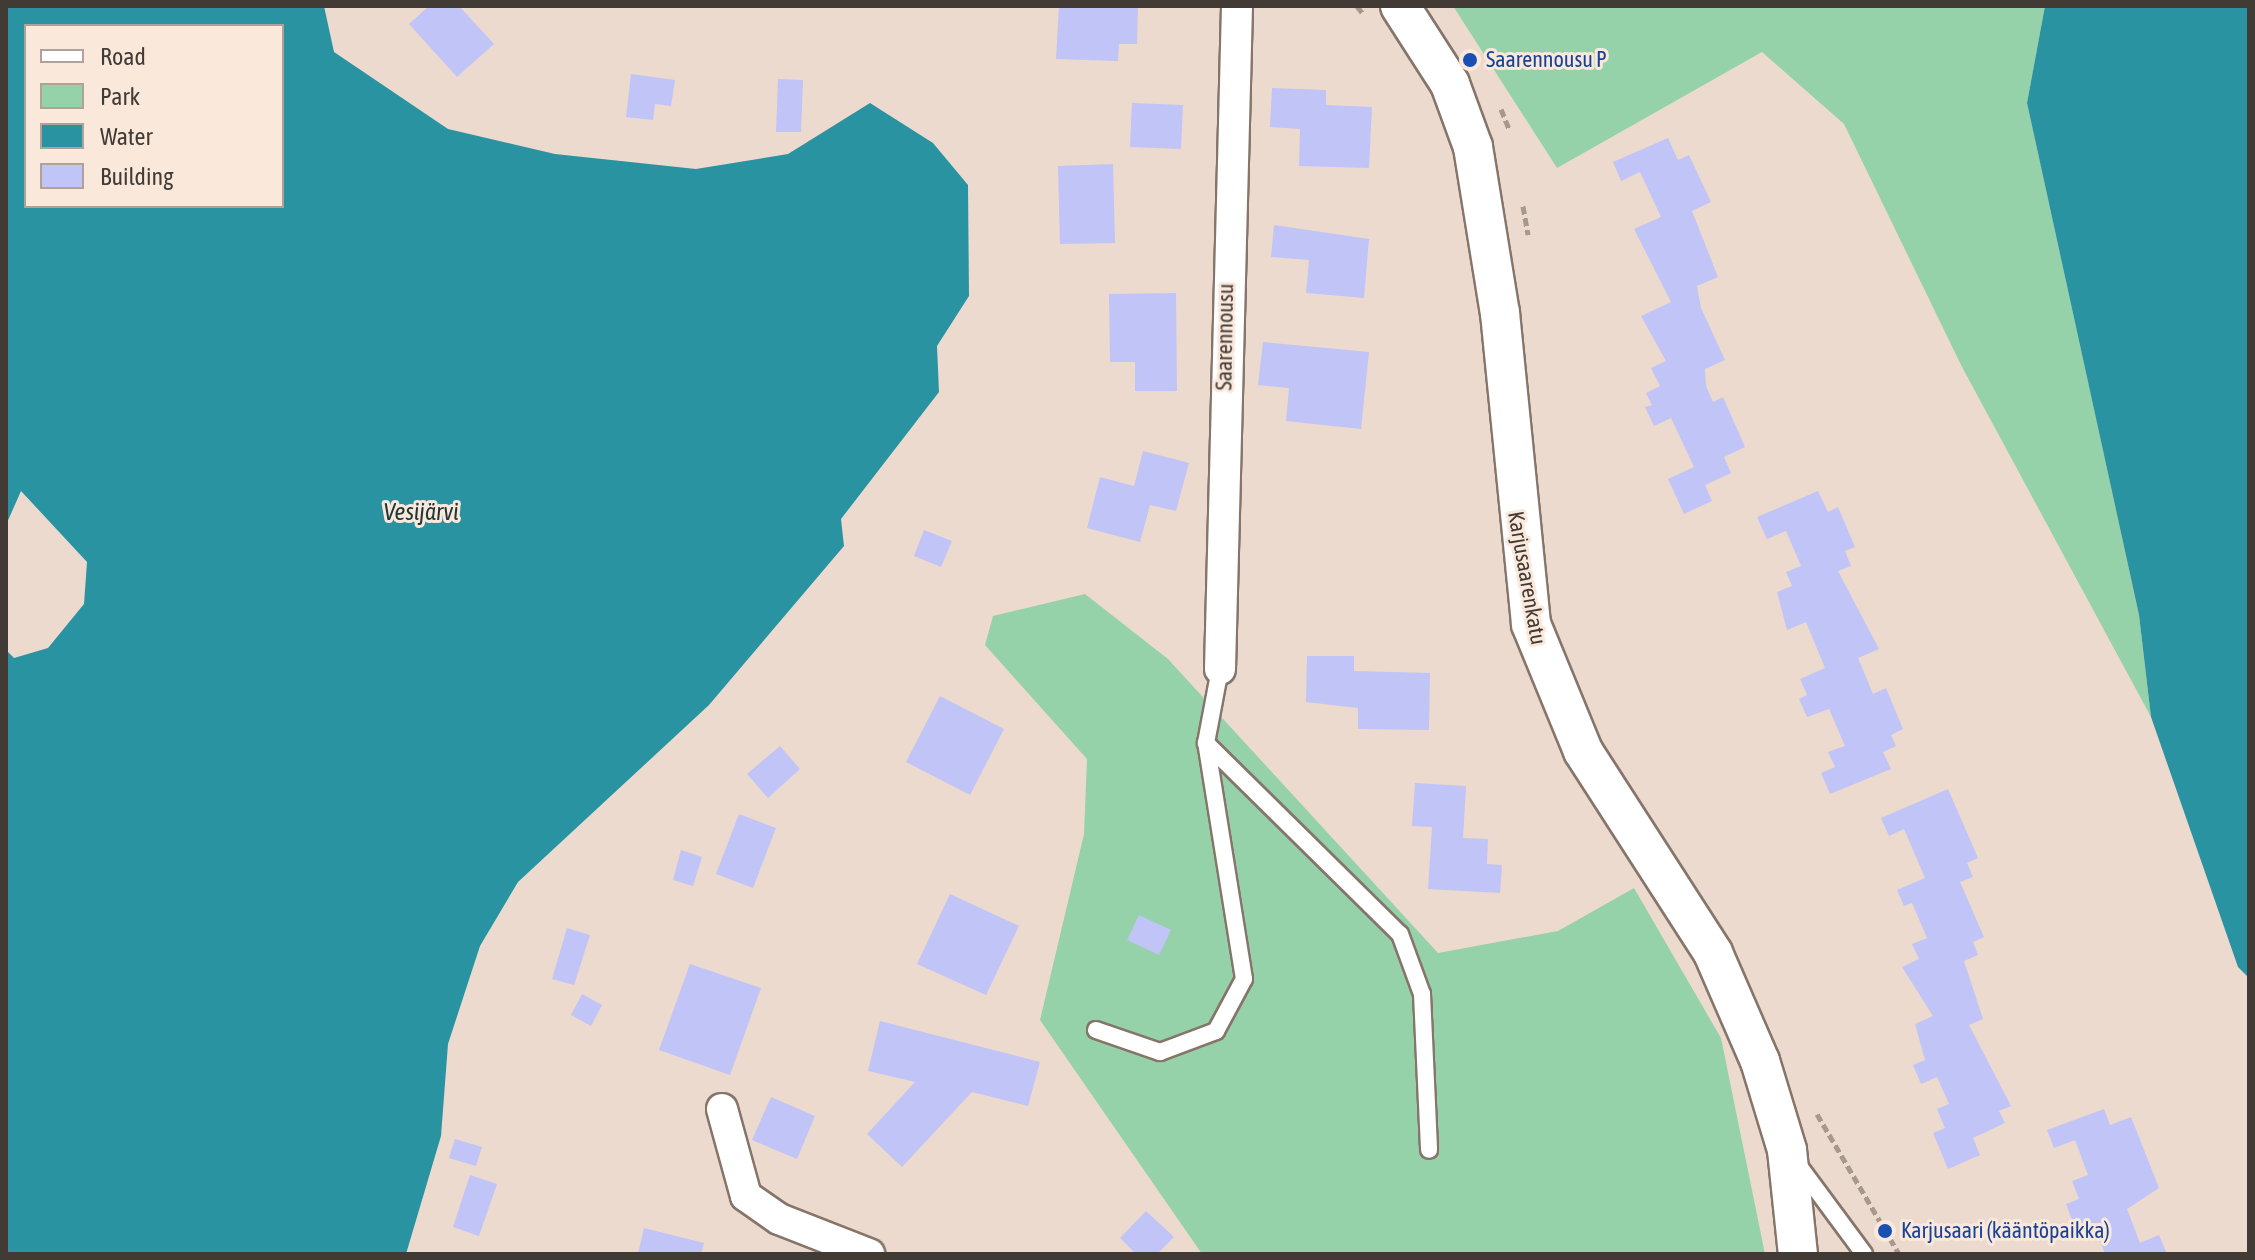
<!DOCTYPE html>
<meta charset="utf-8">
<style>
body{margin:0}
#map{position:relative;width:2255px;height:1260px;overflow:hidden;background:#eddace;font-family:"Asap Condensed",sans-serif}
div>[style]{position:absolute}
.green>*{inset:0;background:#96d2a9}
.water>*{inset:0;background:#2993a2}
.building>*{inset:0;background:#c0c4f6}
.path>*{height:5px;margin-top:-2.5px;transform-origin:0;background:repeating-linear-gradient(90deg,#a6988f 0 8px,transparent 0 12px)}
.roads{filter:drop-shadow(2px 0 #85756a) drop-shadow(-2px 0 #85756a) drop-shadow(0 2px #85756a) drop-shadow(0 -2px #85756a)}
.service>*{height:16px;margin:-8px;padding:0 8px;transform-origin:8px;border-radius:8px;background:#fff}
.minor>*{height:30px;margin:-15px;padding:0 15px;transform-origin:15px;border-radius:15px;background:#fff}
.tertiary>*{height:38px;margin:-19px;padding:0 19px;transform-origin:19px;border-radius:19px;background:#fff}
.dots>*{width:22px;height:22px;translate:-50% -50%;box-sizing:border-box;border:4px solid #fae8db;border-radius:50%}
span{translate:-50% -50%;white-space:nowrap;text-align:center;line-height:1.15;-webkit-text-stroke:6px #fae8db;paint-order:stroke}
.transit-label{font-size:22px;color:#164399}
.left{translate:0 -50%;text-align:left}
.street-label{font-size:22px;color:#413a35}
.water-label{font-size:24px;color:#20373a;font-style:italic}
.frame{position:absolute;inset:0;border:8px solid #413a35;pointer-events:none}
.legend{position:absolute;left:24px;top:24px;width:260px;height:184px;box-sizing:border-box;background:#fae8db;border:2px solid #b0a299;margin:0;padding:10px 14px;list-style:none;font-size:24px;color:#413a35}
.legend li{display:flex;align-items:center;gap:16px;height:40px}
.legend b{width:40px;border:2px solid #b0a299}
</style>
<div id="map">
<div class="green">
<div style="clip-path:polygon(1453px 6px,2045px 6px,2027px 103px,2139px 615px,2151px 717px,1962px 367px,1844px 124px,1762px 52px,1557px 168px)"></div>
<div style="clip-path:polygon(1085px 594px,1168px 659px,1438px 953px,1558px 931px,1634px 888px,1721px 1038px,1765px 1254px,1202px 1254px,1040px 1020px,1084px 834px,1087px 759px,985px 645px,993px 616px)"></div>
</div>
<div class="water">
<div style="clip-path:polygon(evenodd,6px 6px,324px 6px,334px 52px,448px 129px,555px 154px,696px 169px,788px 154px,870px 103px,933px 143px,968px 185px,969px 296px,937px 346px,939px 392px,841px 519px,844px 546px,709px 705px,518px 882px,480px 946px,448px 1044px,441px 1136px,406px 1254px,6px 1254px,6px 650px,14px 658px,48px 648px,84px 604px,87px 562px,21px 491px,6px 525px,6px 6px,26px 26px,282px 26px,282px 206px,26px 206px,26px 26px)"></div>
<div style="clip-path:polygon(2045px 6px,2249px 6px,2249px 978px,2238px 967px,2151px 717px,2139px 615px,2027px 103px)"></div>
</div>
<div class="building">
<div style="clip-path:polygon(429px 6px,459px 6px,494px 44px,457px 77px,409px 24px)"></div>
<div style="clip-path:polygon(1059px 6px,1138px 7px,1137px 44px,1119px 44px,1118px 61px,1056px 59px)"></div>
<div style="clip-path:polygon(631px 74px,675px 80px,671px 106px,655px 104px,653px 120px,626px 117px)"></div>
<div style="clip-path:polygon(778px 79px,803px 80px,801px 132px,776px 132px)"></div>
<div style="clip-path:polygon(1272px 88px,1326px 90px,1326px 105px,1372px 107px,1369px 168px,1299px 166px,1300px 129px,1270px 127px)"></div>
<div style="clip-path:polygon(1132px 103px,1183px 105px,1181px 149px,1130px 147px)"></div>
<div style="clip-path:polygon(1668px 138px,1678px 160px,1689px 155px,1711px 202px,1692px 211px,1718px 277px,1697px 286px,1701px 308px,1725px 360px,1705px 369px,1706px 386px,1713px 402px,1723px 397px,1745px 447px,1724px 457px,1731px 473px,1705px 485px,1712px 501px,1684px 514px,1668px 479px,1694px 467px,1671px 418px,1654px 426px,1645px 407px,1652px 405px,1646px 393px,1660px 386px,1651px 368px,1666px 361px,1641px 316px,1671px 302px,1634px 229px,1661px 217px,1640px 172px,1621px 181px,1613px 162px)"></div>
<div style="clip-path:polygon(1113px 164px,1115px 243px,1060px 244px,1058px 166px)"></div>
<div style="clip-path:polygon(1274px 225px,1369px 239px,1364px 298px,1306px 293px,1309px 260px,1271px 257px)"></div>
<div style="clip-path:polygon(1176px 293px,1177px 391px,1135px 391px,1135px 362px,1110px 362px,1109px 294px)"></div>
<div style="clip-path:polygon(1263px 342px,1369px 352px,1361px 429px,1286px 421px,1289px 388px,1258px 385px)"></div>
<div style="clip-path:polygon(1143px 451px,1189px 463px,1176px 511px,1150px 505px,1140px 542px,1087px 528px,1100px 477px,1134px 486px)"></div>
<div style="clip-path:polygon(1818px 491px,1828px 512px,1838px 507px,1855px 547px,1845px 551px,1851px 566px,1838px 571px,1879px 649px,1858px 658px,1873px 694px,1886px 688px,1903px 729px,1891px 735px,1896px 746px,1883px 752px,1891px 769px,1830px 794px,1821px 773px,1835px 767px,1828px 752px,1845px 746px,1829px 709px,1807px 717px,1799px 699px,1807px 695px,1800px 679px,1825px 668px,1806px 622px,1787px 630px,1777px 592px,1792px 586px,1786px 572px,1801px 566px,1786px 531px,1767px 539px,1757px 517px)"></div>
<div style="clip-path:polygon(924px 530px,952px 541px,941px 567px,914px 556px)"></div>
<div style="clip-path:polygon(1307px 656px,1354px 656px,1354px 671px,1430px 673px,1429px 730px,1358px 729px,1358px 708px,1306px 702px)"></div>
<div style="clip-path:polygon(940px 696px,1004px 729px,970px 795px,906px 762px)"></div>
<div style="clip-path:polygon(780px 746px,800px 769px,768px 798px,747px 774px)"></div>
<div style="clip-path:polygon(1415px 783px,1466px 786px,1463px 838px,1488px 839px,1487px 864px,1502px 865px,1500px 893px,1428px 889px,1432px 827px,1412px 826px)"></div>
<div style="clip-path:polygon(1948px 789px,1978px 858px,1967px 863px,1973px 877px,1960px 882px,1984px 937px,1973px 942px,1978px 955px,1964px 961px,1983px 1019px,1969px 1025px,2011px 1106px,1999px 1111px,2005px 1123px,1973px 1138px,1980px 1155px,1948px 1169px,1933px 1133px,1945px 1128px,1937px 1109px,1949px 1104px,1937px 1077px,1921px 1084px,1913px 1065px,1925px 1060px,1915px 1024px,1933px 1016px,1902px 967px,1919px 959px,1912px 944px,1927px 938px,1912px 903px,1904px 906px,1897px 890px,1925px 878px,1904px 829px,1889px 836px,1881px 818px)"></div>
<div style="clip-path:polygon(739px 814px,776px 828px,753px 888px,716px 874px)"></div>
<div style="clip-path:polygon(681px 850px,702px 857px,693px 886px,673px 880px)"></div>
<div style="clip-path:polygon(950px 894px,1019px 926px,986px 995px,917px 964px)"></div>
<div style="clip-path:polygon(1139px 915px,1171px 930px,1159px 955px,1127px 940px)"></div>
<div style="clip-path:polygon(567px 928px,590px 935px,574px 985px,552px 979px)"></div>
<div style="clip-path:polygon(690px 964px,761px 988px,730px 1075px,659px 1050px)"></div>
<div style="clip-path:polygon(582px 994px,602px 1005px,591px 1026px,571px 1015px)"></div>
<div style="clip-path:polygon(880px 1021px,1040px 1062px,1028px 1106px,972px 1092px,902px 1167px,867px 1134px,915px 1082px,868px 1071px)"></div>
<div style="clip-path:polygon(771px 1097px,815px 1116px,797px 1159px,752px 1140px)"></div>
<div style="clip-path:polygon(2104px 1109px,2110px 1125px,2131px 1117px,2159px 1188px,2127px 1209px,2140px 1243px,2159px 1235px,2167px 1254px,2105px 1254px,2097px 1232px,2079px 1238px,2066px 1204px,2079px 1199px,2072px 1181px,2088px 1175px,2075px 1140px,2054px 1148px,2047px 1130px)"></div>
<div style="clip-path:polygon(455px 1139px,482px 1147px,476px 1166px,449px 1158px)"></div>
<div style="clip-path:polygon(470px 1175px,497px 1184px,479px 1236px,453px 1227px)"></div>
<div style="clip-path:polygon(1146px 1211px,1174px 1237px,1157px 1254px,1136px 1254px,1120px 1238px)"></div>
<div style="clip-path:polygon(644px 1228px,704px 1243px,701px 1254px,638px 1254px)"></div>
</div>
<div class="path">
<div style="left:1357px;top:6px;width:11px;rotate:52deg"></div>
<div style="left:1501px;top:109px;width:22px;rotate:68deg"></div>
<div style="left:1523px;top:206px;width:29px;rotate:80deg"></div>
<div style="left:1817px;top:1114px;width:162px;rotate:59.6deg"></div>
</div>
<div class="roads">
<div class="service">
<div style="left:1220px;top:669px;width:75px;rotate:100.7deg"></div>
<div style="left:1206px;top:743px;width:272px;rotate:44.6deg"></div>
<div style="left:1400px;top:934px;width:64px;rotate:69.9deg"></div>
<div style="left:1422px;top:994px;width:156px;rotate:87.4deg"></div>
<div style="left:1096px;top:1030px;width:68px;rotate:19deg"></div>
<div style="left:1160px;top:1052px;width:60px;rotate:-20.6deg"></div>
<div style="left:1216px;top:1031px;width:59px;rotate:-61.7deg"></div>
<div style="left:1244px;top:979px;width:239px;rotate:-99.1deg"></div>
<div style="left:1796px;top:1162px;width:114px;rotate:53.5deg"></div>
</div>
<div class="minor">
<div style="left:1220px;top:669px;width:663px;rotate:-88.53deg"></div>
<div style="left:722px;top:1109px;width:90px;rotate:74.6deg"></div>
<div style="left:746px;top:1196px;width:40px;rotate:34.9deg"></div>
<div style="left:779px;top:1219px;width:97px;rotate:21.3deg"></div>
</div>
<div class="tertiary">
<div style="left:1400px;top:6px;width:93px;rotate:57.3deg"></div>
<div style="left:1450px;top:84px;width:67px;rotate:69.9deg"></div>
<div style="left:1473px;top:147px;width:168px;rotate:80.8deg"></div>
<div style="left:1500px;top:313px;width:313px;rotate:84.3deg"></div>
<div style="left:1531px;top:624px;width:137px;rotate:67.7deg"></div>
<div style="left:1583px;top:751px;width:240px;rotate:57.2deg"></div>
<div style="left:1713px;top:953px;width:118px;rotate:66.5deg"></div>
<div style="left:1760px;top:1061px;width:93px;rotate:73.1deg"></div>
<div style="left:1787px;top:1150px;width:105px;rotate:84deg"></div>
</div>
</div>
<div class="dots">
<div style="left:1470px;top:60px;background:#1a4fb4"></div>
<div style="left:1885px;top:1231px;background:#1a4fb4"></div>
</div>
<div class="transit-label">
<span class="left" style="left:1486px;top:60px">Saarennousu P</span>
<span class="left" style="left:1901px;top:1231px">Karjusaari (kääntöpaikka)</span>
</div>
<div class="street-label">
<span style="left:1225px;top:337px;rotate:-89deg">Saarennousu</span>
<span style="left:1527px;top:578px;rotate:80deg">Karjusaarenkatu</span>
</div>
<div class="water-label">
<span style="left:421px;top:512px">Vesijärvi</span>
</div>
<div class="frame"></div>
<ul class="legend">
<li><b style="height:10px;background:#fff"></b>Road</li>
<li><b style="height:22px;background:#96d2a9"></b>Park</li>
<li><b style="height:22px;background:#2993a2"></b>Water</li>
<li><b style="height:22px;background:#c0c4f6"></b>Building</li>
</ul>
</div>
